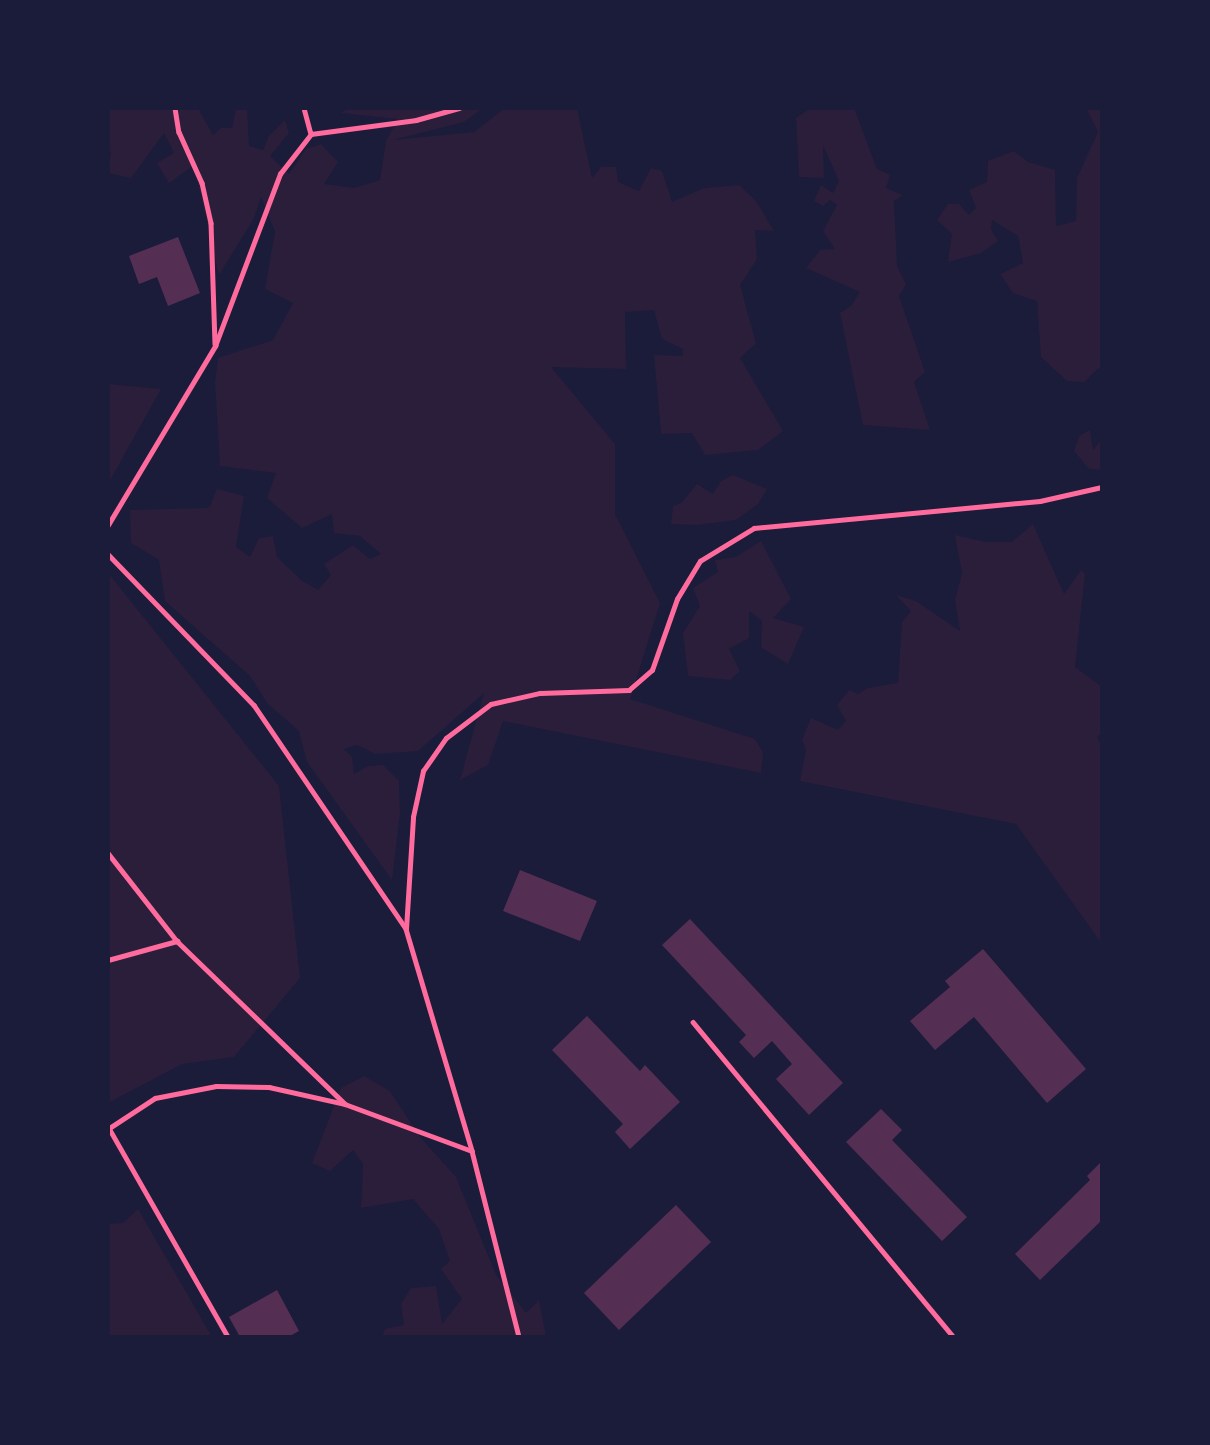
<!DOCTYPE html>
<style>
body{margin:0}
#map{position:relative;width:1210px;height:1445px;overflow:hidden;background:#1b1b3a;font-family:"Golos Text",sans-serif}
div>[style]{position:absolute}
.green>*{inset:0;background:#2a1e3b}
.building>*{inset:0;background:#542f53}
.service>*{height:4.5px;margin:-2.25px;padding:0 2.25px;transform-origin:2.25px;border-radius:2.25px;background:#ff6b9d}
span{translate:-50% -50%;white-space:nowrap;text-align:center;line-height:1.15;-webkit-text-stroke:5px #1b1b3a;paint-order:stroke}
.frame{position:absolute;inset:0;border:110px solid #1b1b3a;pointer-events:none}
</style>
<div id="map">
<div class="green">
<div style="clip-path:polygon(108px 108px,198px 108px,213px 135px,221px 128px,232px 128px,236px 108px,247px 108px,249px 146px,263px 150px,269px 136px,285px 120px,289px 133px,270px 156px,289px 174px,306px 149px,321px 144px,338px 162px,324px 184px,354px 188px,380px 180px,386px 141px,398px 119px,341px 113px,349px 108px,483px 108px,464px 122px,393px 140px,474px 132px,505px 108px,577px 108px,592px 178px,601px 167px,616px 167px,618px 182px,639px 191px,651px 168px,662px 171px,672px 202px,704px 188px,739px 185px,756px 201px,774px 231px,755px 230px,757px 259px,740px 285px,756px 343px,740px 358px,783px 431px,758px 450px,705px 455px,692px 433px,661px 434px,654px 355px,683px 356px,683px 349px,662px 339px,654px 310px,625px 312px,626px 369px,551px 367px,615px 444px,615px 514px,660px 603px,630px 699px,755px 739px,763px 752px,761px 773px,503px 721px,488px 765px,460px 780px,484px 693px,418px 751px,375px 754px,357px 745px,344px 749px,352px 757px,354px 774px,368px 766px,383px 765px,399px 781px,400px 813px,392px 880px,307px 762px,299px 731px,267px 703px,250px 676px,165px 601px,159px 560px,131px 543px,130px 510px,209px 508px,217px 489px,244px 496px,236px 547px,250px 557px,259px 538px,273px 536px,277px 557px,301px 580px,318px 590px,331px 575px,324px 564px,353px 545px,370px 559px,381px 554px,360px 536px,334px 533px,332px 514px,302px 528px,267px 498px,276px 473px,220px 466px,215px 382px,218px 358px,273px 340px,293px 303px,265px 289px,275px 232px,261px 197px,253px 220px,219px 275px,194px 165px,169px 183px,157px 163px,174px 153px,164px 133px,131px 178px,108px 173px,111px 151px,108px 151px)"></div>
<div style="clip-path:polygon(811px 108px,854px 108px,877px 169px,890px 175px,886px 188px,903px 195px,894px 201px,897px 266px,906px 284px,899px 296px,925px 372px,914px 382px,930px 430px,863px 425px,840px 313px,851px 306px,860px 292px,806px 268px,820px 250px,835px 249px,823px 231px,837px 205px,830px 200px,823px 206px,814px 201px,821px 185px,833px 193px,839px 181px,823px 145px,824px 178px,799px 177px,796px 118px)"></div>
<div style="clip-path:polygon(1086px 108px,1102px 108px,1102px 365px,1084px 382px,1067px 381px,1041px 357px,1037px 301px,1013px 293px,1000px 274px,1023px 263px,1018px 236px,992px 220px,991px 229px,998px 241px,981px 253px,948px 262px,952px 234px,937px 220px,948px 204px,959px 204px,969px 215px,976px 208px,969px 190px,987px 182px,988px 161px,1014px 151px,1028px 162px,1055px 170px,1056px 226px,1076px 221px,1077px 178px,1098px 132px)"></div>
<div style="clip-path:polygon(108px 384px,161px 389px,108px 484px)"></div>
<div style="clip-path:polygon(1090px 430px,1093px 450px,1102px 439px,1102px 470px,1089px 469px,1074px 451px,1079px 436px)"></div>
<div style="clip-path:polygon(733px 475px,767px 489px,758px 504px,736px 520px,697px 525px,671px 524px,673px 506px,681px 503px,697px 484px,713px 494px,721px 481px)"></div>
<div style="clip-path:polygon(1033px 524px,1064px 594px,1081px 570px,1085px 574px,1075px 667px,1102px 687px,1102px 734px,1097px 736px,1102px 748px,1102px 944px,1016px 824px,800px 781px,806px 750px,802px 740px,811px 718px,838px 730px,846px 721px,837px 705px,849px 690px,858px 694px,868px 688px,898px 683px,902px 622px,911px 611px,896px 595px,916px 601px,960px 631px,955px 600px,962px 573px,955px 535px,986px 542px,1012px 542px)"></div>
<div style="clip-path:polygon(761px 541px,791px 599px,773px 618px,804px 627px,788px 664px,761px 647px,762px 621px,749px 611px,749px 638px,729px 649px,740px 671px,730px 680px,688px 676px,683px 633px,700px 606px,693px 588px,718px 572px,715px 560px,736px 557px)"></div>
<div style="clip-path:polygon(108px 573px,279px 786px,300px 978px,234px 1057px,182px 1064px,108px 1103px)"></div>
<div style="clip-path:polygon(364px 1076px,390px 1091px,420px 1137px,456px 1177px,496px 1275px,526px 1313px,539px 1300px,546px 1337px,382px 1337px,385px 1329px,404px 1325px,401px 1304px,411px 1288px,436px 1286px,442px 1324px,462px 1299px,441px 1269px,450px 1261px,439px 1229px,413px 1199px,361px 1208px,363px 1164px,353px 1150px,330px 1171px,312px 1163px,341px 1088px)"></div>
<div style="clip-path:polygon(138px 1209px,212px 1337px,108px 1337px,108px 1224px,123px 1223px)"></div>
</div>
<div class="building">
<div style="clip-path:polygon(178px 237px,200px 293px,168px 306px,157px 277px,139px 284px,129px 256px)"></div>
<div style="clip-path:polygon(520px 870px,597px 901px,580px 941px,503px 911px)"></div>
<div style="clip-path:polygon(690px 919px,843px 1083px,809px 1115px,776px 1079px,792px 1064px,772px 1041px,754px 1058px,739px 1042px,746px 1035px,662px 945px)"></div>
<div style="clip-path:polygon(983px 949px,1086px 1069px,1047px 1103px,974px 1017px,935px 1050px,910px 1021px,950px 987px,945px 981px)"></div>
<div style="clip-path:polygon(587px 1016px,640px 1071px,645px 1065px,680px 1102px,630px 1149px,615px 1132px,623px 1124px,552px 1050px)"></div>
<div style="clip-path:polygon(881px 1109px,902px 1130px,892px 1140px,967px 1217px,942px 1241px,846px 1142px)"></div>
<div style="clip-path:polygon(1102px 1161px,1102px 1220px,1040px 1280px,1015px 1254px,1090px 1180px,1087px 1176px)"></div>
<div style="clip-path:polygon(676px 1205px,711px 1242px,619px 1330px,584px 1293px)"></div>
<div style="clip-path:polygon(277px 1290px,299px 1331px,288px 1337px,240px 1337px,229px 1317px)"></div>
</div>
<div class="service">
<div style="left:175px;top:108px;width:24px;rotate:81deg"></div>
<div style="left:179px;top:132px;width:56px;rotate:65.7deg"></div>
<div style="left:202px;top:183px;width:41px;rotate:77.3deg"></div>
<div style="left:211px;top:223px;width:121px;rotate:88.1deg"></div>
<div style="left:304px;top:108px;width:27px;rotate:75deg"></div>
<div style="left:108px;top:525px;width:209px;rotate:-59.1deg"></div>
<div style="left:215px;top:346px;width:184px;rotate:-69.3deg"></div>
<div style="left:280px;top:174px;width:51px;rotate:-52.2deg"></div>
<div style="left:311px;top:134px;width:106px;rotate:-7.6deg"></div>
<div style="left:416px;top:120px;width:45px;rotate:-15.6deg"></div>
<div style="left:108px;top:554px;width:210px;rotate:46deg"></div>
<div style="left:254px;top:705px;width:271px;rotate:55.8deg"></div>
<div style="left:406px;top:929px;width:232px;rotate:73.4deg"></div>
<div style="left:472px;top:1151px;width:192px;rotate:75.8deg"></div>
<div style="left:108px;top:853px;width:112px;rotate:51.9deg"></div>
<div style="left:177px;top:941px;width:234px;rotate:44.1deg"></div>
<div style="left:406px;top:929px;width:112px;rotate:-86.4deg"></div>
<div style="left:413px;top:817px;width:47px;rotate:-77.7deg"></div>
<div style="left:423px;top:771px;width:40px;rotate:-55.1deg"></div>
<div style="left:446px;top:738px;width:56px;rotate:-37.1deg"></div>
<div style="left:491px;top:704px;width:50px;rotate:-12.7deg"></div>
<div style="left:540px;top:693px;width:89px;rotate:-1.9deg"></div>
<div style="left:629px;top:690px;width:30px;rotate:-41deg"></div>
<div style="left:652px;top:670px;width:75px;rotate:-70.6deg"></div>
<div style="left:677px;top:599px;width:44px;rotate:-58.8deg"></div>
<div style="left:700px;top:561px;width:63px;rotate:-31.4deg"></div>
<div style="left:754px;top:528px;width:287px;rotate:-5.4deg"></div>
<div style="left:1040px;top:501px;width:64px;rotate:-12.7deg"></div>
<div style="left:108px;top:960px;width:72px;rotate:-15.4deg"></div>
<div style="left:693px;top:1022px;width:409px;rotate:50.4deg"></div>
<div style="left:109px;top:1128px;width:241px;rotate:60.3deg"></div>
<div style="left:108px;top:1129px;width:56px;rotate:-33.4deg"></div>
<div style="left:155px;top:1098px;width:62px;rotate:-11.1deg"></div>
<div style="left:216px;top:1086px;width:53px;rotate:1.1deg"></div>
<div style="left:269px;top:1087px;width:78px;rotate:12.6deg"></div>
<div style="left:345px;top:1104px;width:135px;rotate:20.3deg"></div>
</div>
<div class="frame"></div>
</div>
